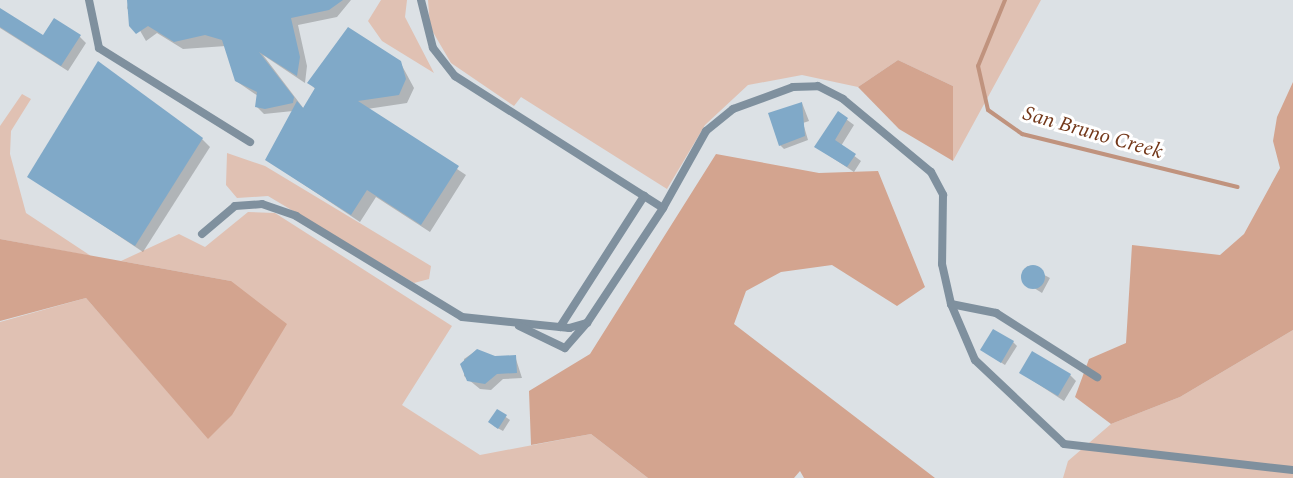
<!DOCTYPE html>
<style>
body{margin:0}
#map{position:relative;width:1293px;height:478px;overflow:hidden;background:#dce1e5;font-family:Spectral,serif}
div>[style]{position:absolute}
.green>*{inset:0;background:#e0c1b3}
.forest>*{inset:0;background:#d3a48f}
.shadow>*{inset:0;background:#0003}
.stream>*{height:4px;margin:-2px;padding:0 2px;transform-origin:2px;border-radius:2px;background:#c0937e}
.building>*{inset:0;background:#80a9c8}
.round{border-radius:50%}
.service>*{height:8px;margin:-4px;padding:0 4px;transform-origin:4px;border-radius:4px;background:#7f909e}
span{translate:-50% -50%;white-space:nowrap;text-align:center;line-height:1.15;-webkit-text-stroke:6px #fff;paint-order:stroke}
.water-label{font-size:21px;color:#73381a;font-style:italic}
</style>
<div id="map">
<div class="green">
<div style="clip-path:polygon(381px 0,407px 0,405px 17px,434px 73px,382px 41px,368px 21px)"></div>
<div style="clip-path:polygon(428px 0,1041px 0,953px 161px,953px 86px,898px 60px,858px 87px,802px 75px,748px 85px,705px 125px,667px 189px,521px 97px,514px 106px,451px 63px,430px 27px)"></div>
<div style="clip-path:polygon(22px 94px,31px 99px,11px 131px,10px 154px,26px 213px,91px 256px,0 239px,0 126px)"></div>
<div style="clip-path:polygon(227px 153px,265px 166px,431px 266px,429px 279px,414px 283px,268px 196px,237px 198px,226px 185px)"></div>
<div style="clip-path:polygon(248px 212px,275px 213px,452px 326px,402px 405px,480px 455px,591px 434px,648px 478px,0 478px,0 322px,86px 298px,208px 438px,231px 281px,121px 261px,179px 234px,205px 247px)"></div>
<div style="clip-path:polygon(1293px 330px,1293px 478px,1063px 478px,1068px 461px,1111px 424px,1180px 397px)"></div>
</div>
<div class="forest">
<div style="clip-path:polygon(898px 60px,953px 86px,953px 161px,899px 129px,858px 87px)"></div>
<div style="clip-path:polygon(1293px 82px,1293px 330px,1180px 397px,1111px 424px,1075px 397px,1089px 359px,1126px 343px,1132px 245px,1220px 255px,1244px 234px,1280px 168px,1273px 141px,1277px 117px)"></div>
<div style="clip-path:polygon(716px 154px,819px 173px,878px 171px,925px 287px,897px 306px,832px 265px,781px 272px,746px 291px,734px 324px,935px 478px,804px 478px,800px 471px,794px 478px,648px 478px,591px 434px,531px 445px,529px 391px,590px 354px)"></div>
<div style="clip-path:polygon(0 239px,231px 281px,287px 324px,232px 415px,208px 439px,86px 298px,0 321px)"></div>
</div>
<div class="shadow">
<div style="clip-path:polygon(129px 0,351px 0,337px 17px,298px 25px,307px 66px,305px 83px,263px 55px,304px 109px,316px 90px,309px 82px,400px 62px,414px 88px,407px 103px,367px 109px,466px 175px,430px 232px,376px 197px,360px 222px,267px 160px,293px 111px,264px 114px,256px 106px,258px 96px,236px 81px,226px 46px,183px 49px,157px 33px,146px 41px,127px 8px)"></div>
<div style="clip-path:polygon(0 9px,44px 37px,80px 37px,86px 43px,68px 71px,0 28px)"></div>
<div style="clip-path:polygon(802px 103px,809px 121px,803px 123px,808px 140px,784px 149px,780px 145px)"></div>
<div style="clip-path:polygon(838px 113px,854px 125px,841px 146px,861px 161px,854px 172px,816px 147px)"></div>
<div style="clip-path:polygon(202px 139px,210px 147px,143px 252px,29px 176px)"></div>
<div style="clip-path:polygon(1027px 266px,1050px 278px,1042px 293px,1023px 281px)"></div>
<div style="clip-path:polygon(1013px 342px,1017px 346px,1005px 365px,982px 350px)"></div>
<div style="clip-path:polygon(477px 350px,494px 358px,515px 356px,522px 378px,503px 379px,491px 390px,480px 389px,464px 376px,464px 359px)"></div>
<div style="clip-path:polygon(1021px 373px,1070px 375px,1076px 381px,1064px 401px)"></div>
<div style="clip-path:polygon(497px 411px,510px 420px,503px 431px,494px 426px)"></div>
</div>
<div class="stream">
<div style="left:1005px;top:0;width:71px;rotate:112.2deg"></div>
<div style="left:978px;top:66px;width:45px;rotate:77.2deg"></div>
<div style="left:988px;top:110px;width:42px;rotate:35.2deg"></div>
<div style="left:1022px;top:134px;width:222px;rotate:13.8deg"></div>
</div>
<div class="building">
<div style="clip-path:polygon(127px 0,343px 0,329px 10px,291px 18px,300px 57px,297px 76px,259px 52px,294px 97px,293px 103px,265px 109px,255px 107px,257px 92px,235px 81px,222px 40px,205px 35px,174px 42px,148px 26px,136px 34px,129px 26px)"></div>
<div style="clip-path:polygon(0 8px,43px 35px,54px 18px,81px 35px,61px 66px,0 27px)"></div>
<div style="clip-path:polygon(348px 27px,401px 61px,406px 79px,399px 95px,358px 101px,459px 166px,421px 225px,367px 190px,351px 215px,265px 160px,297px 101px,303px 108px,315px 88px,307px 83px)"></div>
<div style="clip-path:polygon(98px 61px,203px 138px,135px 246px,27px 177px)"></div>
<div style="clip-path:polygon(802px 102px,805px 136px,779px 146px,768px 113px)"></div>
<div style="clip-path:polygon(838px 111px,848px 118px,835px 140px,856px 154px,847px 167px,814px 147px)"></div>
<div class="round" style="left:1021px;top:265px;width:24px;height:24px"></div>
<div style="clip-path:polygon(993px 329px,1014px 341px,1001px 363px,980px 350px)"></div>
<div style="clip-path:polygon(477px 349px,495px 356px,516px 355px,517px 373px,497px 374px,485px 384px,467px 381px,460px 364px)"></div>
<div style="clip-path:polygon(1032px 351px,1071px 374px,1058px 396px,1019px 373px)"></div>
<div style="clip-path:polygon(497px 409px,507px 415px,498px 429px,488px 422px)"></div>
</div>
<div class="service">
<div style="left:89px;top:0;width:49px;rotate:78.2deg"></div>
<div style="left:99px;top:48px;width:178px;rotate:31.9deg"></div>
<div style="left:421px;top:0;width:49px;rotate:76deg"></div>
<div style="left:433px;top:48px;width:36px;rotate:52deg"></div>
<div style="left:455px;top:76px;width:246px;rotate:32.4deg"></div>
<div style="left:663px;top:208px;width:88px;rotate:-60.8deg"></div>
<div style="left:706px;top:131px;width:35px;rotate:-39deg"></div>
<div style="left:733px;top:109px;width:64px;rotate:-20.1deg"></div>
<div style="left:793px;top:87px;width:25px;rotate:-2deg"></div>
<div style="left:818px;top:86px;width:28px;rotate:27deg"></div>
<div style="left:843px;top:99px;width:114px;rotate:39.7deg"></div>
<div style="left:931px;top:172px;width:26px;rotate:62deg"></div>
<div style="left:943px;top:195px;width:69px;rotate:90.8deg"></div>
<div style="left:942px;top:264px;width:41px;rotate:77.3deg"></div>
<div style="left:951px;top:304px;width:61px;rotate:66.8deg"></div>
<div style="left:975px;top:360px;width:122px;rotate:43.3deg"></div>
<div style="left:1064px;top:444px;width:230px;rotate:6.5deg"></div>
<div style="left:202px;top:234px;width:43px;rotate:-40.3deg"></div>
<div style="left:235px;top:206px;width:27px;rotate:-4deg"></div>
<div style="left:262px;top:204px;width:36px;rotate:19deg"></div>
<div style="left:296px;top:216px;width:194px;rotate:31.3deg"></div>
<div style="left:462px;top:317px;width:108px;rotate:5.9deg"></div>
<div style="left:569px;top:328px;width:19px;rotate:-16deg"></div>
<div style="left:587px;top:323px;width:138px;rotate:-56.5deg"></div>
<div style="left:951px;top:304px;width:46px;rotate:11.3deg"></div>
<div style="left:996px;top:313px;width:120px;rotate:32.4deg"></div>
<div style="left:519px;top:326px;width:51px;rotate:25.6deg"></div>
<div style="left:565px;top:348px;width:33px;rotate:-49deg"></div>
<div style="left:560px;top:327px;width:156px;rotate:-57.3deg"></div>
</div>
<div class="water-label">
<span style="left:1093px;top:133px;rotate:16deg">San Bruno Creek</span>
</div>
</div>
